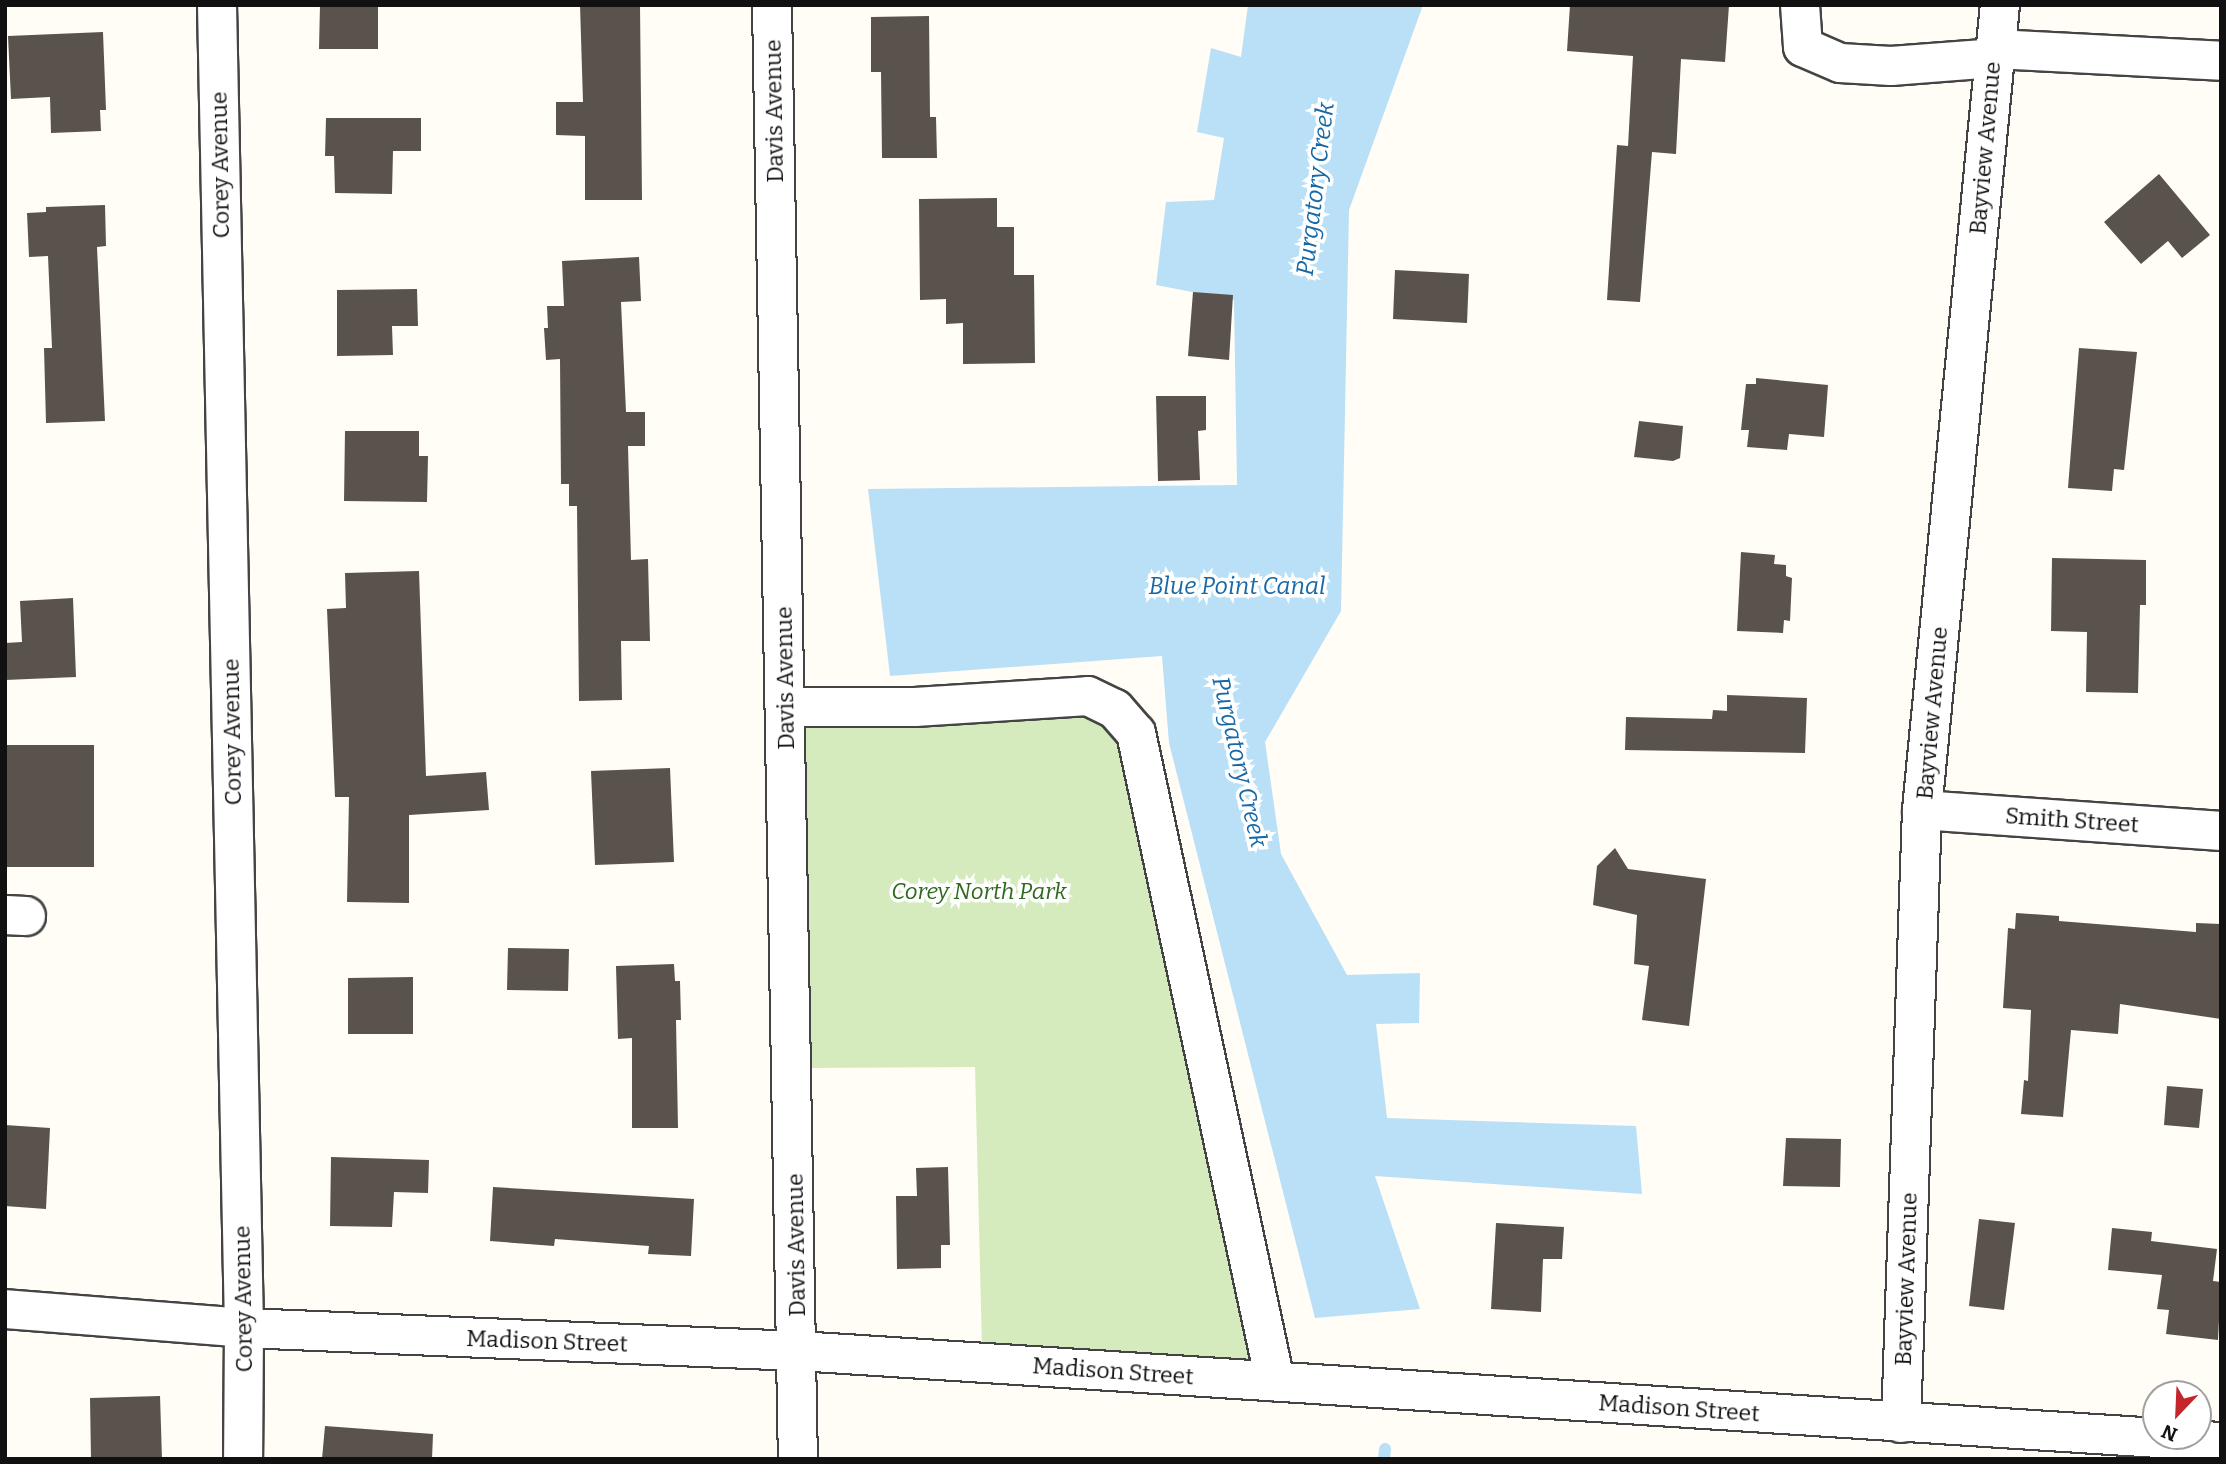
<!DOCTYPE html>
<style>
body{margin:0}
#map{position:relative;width:2226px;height:1464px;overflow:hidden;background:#fffdf5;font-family:Bitter,serif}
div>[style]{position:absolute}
.green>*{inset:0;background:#d5ebbd}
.water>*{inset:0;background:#b9e0f7}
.stream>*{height:12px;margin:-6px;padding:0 6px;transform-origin:6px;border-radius:6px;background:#b9e0f7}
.building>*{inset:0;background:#5a524d}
.roads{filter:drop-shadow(2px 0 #444) drop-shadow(-2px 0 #444) drop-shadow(0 2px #444) drop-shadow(0 -2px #444)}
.minor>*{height:38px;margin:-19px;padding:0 19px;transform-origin:19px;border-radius:19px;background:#fff}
span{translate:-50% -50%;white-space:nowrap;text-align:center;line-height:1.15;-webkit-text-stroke:7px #fff;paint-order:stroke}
.street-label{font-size:23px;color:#111}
.park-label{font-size:23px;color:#2f6b1f;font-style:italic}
.water-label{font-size:24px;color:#1768a6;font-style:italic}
.frame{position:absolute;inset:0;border:7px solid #111;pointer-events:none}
.north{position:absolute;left:2142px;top:1380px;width:70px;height:70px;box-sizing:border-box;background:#fff;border:2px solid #a0a0a0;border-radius:50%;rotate:203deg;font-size:19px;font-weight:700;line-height:28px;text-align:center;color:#111}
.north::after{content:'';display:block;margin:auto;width:24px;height:32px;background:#c4262e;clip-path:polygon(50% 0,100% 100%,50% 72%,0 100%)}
</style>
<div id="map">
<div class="green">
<div style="clip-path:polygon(1070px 713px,1102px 721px,1128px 746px,1255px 1360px,982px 1347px,975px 1067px,805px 1068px,801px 717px)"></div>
</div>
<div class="water">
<div style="clip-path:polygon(1248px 5px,1423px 5px,1349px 210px,1341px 611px,1265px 742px,1281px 854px,1347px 975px,1420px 973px,1419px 1023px,1376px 1024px,1387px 1118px,1636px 1126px,1642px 1194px,1375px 1176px,1420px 1309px,1315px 1318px,1169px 743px,1162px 656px,890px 676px,868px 489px,1237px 485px,1234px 300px,1156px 285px,1166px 202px,1214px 200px,1224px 138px,1197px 132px,1211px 48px,1241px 57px)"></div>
</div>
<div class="stream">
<div style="left:1384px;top:1459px;width:10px;rotate:-84deg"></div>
</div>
<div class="building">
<div style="clip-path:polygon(320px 5px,378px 5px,378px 49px,319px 49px)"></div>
<div style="clip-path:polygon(580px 5px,640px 5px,642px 200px,585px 200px,585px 136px,556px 135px,556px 102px,583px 102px)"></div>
<div style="clip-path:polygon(1570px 5px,1729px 5px,1725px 62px,1681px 59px,1676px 154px,1652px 152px,1640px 302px,1607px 300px,1617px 145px,1628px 146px,1633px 56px,1567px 51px)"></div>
<div style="clip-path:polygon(929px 16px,930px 117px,936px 117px,937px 158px,882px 158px,881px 72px,871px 72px,871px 17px)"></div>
<div style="clip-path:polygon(103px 32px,106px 110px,100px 110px,101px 131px,51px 133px,50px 97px,11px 99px,8px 36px)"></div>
<div style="clip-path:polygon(326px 118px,421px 118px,421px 151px,393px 151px,392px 194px,335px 193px,334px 156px,325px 156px)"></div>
<div style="clip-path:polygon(2159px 174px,2210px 235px,2182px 258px,2168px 241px,2141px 264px,2104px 222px)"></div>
<div style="clip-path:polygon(997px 198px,997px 227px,1014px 227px,1014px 275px,1034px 275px,1035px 363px,963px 364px,963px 323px,946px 324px,946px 299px,920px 300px,919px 199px)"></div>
<div style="clip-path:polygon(105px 205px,106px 246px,97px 247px,105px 421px,46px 423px,44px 348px,52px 348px,48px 256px,29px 257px,27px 213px,46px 212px,46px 207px)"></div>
<div style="clip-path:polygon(639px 257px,641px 301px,621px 302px,626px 412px,645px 412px,645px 446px,628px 446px,631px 560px,648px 559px,650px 641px,621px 641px,622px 700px,579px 701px,577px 506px,569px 506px,569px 484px,561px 484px,560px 359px,546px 360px,544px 328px,548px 328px,547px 306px,564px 306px,562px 261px)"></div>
<div style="clip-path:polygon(1395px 270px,1469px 274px,1467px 323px,1393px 319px)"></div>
<div style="clip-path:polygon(417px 289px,418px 326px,392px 326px,393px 355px,337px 356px,337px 290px)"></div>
<div style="clip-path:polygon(1193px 292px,1233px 295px,1229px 360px,1188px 356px)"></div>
<div style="clip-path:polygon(2079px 348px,2137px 352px,2124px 470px,2114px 469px,2112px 491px,2068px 488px)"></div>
<div style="clip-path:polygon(1756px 378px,1828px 385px,1824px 437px,1789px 434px,1787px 450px,1747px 447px,1749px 430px,1741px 430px,1746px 384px,1756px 384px)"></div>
<div style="clip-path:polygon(1156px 396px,1206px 396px,1206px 430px,1198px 431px,1200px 480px,1158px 481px)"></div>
<div style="clip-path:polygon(1639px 421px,1683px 426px,1680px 458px,1673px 461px,1634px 457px)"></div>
<div style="clip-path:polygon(345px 431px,419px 431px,419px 456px,428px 456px,427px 502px,344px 501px)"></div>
<div style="clip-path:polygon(1741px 552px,1775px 555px,1774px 564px,1786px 565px,1786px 576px,1792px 578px,1790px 621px,1784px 620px,1783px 633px,1737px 631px)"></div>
<div style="clip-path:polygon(2052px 558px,2146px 560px,2146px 605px,2140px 605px,2138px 693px,2086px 692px,2087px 632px,2051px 631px)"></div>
<div style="clip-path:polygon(419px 571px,426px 776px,486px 772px,489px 810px,409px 815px,409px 903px,347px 902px,349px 797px,335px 797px,327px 609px,346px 608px,345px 573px)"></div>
<div style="clip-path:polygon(73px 598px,76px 677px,5px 680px,5px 643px,22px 642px,20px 601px)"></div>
<div style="clip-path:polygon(1727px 695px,1807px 698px,1805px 753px,1625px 750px,1626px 717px,1712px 719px,1713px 710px,1727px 711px)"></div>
<div style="clip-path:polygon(5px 745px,94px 745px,94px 867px,5px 867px)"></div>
<div style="clip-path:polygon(670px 768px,674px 862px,595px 865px,591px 771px)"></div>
<div style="clip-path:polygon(1615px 848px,1628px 869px,1706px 879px,1689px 1026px,1642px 1020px,1649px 966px,1634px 964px,1637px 915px,1593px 905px,1597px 866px)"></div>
<div style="clip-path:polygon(2016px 913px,2059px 916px,2059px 921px,2196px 932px,2196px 923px,2221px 924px,2221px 1019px,2120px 1004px,2118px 1034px,2071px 1030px,2063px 1117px,2021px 1114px,2024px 1080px,2028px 1081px,2031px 1010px,2003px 1008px,2008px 928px,2015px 929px)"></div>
<div style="clip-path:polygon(508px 948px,569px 949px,568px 991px,507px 990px)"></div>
<div style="clip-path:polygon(674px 964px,675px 981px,680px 981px,681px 1020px,676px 1020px,678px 1128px,632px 1128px,632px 1038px,618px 1039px,616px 966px)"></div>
<div style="clip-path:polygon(413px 977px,413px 1034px,348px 1034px,348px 978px)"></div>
<div style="clip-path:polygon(2167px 1086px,2203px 1089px,2199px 1128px,2164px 1125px)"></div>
<div style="clip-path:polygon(5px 1125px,50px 1128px,46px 1209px,5px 1206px)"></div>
<div style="clip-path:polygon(1786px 1138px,1841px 1139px,1840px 1187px,1783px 1186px)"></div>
<div style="clip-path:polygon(331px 1157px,429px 1160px,428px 1193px,394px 1192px,392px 1227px,330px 1226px)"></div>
<div style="clip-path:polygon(948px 1167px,950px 1245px,941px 1245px,941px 1268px,897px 1269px,896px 1196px,917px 1196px,916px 1168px)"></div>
<div style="clip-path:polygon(493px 1187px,694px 1199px,691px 1256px,648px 1254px,649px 1246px,555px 1239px,554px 1246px,490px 1241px)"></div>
<div style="clip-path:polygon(1979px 1219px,2015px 1223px,2004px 1310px,1969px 1306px)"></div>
<div style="clip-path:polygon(1496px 1223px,1564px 1227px,1562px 1259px,1543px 1259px,1541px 1312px,1491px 1309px)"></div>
<div style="clip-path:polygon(2112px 1228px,2152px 1232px,2151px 1241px,2217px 1249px,2213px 1281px,2221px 1282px,2218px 1340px,2166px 1334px,2169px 1310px,2157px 1309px,2162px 1275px,2108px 1270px)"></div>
<div style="clip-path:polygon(160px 1396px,162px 1459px,91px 1459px,90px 1398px)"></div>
<div style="clip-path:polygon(325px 1426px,433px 1434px,432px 1459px,322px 1459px)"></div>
</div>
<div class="roads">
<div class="minor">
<div style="left:217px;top:5px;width:1323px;rotate:88.83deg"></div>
<div style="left:244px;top:1328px;width:131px;rotate:90.4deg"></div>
<div style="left:772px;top:5px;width:1454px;rotate:88.98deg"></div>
<div style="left:1800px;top:5px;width:42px;rotate:85.9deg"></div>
<div style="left:1803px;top:47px;width:40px;rotate:23.4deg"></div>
<div style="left:1840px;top:63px;width:51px;rotate:3.4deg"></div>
<div style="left:1891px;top:66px;width:103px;rotate:-4.4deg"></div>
<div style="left:1995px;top:49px;width:226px;rotate:3deg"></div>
<div style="left:785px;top:707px;width:130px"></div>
<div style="left:915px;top:707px;width:173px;rotate:-3.6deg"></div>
<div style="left:1088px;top:696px;width:30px;rotate:26deg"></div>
<div style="left:1115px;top:709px;width:32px;rotate:49deg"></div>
<div style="left:1136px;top:733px;width:663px;rotate:77.89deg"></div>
<div style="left:1922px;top:810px;width:300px;rotate:4deg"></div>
<div style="left:5px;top:915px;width:21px;rotate:3deg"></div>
<div style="left:5px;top:1309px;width:240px;rotate:4.5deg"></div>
<div style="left:244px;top:1328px;width:554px;rotate:2.38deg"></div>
<div style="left:798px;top:1351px;width:1426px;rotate:3.66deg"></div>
<div style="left:1901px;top:1423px;width:613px;rotate:-88.04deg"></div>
<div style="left:1922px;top:810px;width:809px;rotate:-84.47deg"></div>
</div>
</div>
<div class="street-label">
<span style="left:774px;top:111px;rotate:-91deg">Davis Avenue</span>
<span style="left:1985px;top:148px;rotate:-85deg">Bayview Avenue</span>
<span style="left:220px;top:165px;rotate:-91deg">Corey Avenue</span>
<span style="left:785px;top:678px;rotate:-91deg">Davis Avenue</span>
<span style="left:1932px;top:713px;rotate:-85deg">Bayview Avenue</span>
<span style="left:232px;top:732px;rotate:-91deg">Corey Avenue</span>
<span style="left:2072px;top:820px;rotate:4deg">Smith Street</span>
<span style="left:796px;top:1245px;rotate:-91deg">Davis Avenue</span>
<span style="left:1906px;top:1279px;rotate:-88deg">Bayview Avenue</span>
<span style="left:243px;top:1299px;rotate:-91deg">Corey Avenue</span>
<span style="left:547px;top:1341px;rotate:2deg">Madison Street</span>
<span style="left:1113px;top:1371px;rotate:4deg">Madison Street</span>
<span style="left:1679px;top:1408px;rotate:4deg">Madison Street</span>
</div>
<div class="park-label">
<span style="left:979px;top:891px">Corey North Park</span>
</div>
<div class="water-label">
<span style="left:1316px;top:189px;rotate:-83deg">Purgatory Creek</span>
<span style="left:1237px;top:587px">Blue Point Canal</span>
<span style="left:1239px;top:762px;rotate:77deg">Purgatory Creek</span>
</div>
<div class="frame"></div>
<div class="north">N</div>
</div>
